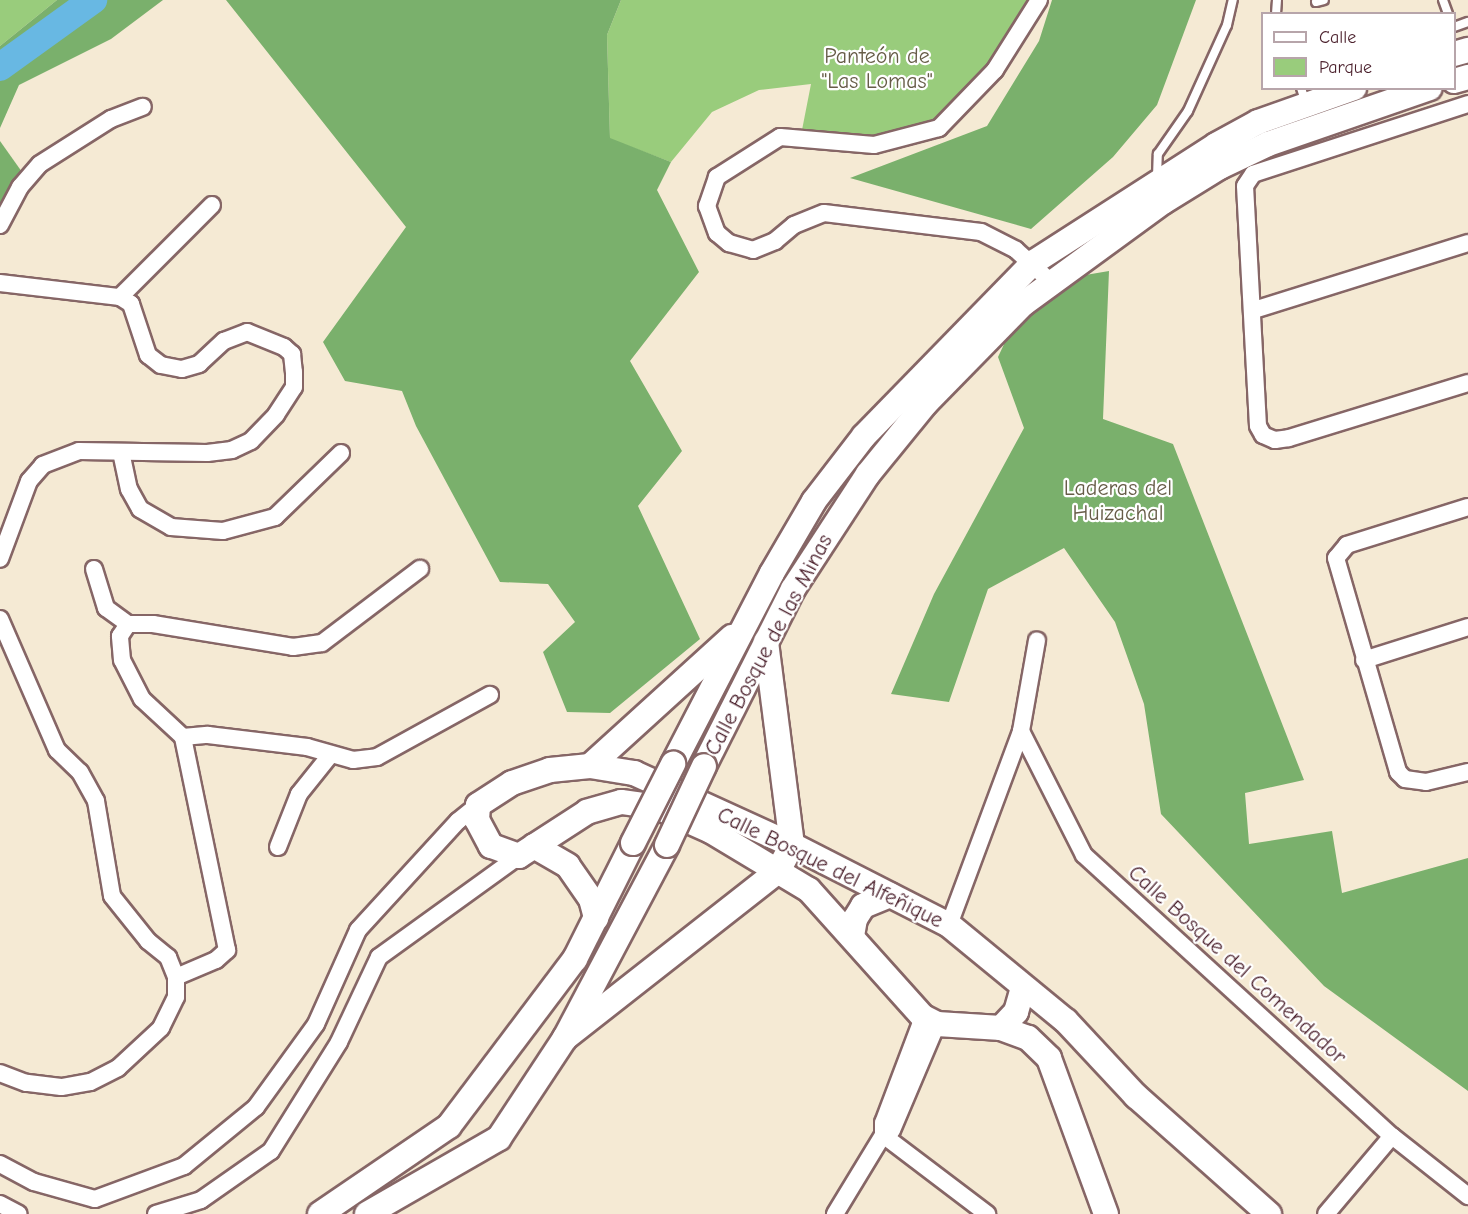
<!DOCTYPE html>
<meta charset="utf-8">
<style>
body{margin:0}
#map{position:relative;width:1468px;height:1214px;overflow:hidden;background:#f5ead4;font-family:"Comic Neue",sans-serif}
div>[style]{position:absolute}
.green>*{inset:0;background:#99cc7c}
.forest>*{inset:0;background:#7ab06c}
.river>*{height:28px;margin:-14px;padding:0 14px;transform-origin:14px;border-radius:14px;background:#68b8e3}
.roads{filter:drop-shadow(2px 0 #866666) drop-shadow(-2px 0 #866666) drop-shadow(0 2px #866666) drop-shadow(0 -2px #866666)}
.lane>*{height:8px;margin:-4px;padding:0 4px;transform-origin:4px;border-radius:4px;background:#fff}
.street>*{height:16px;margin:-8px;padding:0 8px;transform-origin:8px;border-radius:8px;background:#fff}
.secondary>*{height:24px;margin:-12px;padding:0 12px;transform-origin:12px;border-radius:12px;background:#fff}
.bridges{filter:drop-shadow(2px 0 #866666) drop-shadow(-2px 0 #866666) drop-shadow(0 2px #866666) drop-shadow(0 -2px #866666)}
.secondary-bridge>*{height:24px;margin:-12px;padding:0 12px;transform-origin:12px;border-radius:12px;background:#fff}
span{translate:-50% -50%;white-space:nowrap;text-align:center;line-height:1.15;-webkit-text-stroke:4.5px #fff;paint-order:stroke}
.park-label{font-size:22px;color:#665c47}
.street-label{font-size:22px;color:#4a1f2b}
.legend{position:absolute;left:1261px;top:12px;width:195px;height:78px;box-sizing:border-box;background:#fff;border:2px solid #b7a5aa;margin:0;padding:8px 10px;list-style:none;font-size:18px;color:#4a1f2b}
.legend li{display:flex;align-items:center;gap:12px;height:30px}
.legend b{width:30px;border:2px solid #b7a5aa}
</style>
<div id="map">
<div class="green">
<div style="clip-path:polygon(0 0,57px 0,0 46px)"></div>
<div style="clip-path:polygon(621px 0,1032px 0,988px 66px,936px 121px,870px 140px,802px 130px,811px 84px,759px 90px,712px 112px,671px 162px,610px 139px,607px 35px)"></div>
</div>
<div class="forest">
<div style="clip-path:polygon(57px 0,163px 0,111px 39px,19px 85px,0 128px,0 46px)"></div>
<div style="clip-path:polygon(226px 0,621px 0,607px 35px,610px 138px,671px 162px,657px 190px,699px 272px,630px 361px,682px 451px,638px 506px,700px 639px,610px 713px,567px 712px,543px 652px,575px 622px,548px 584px,500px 582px,416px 426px,402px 391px,345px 381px,323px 342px,406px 227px)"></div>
<div style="clip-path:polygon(1052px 0,1196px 0,1157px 105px,1113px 157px,1031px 229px,850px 178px,987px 126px,1039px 41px)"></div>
<div style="clip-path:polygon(0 141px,22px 172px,0 217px)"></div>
<div style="clip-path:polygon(1109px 271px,1103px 419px,1173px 444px,1304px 780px,1245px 793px,1249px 844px,1332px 831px,1342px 893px,1468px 858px,1468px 1091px,1324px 986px,1161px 814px,1144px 704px,1115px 622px,1064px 548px,988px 589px,949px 702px,891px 694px,934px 594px,1024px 428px,998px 357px,1023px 304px,1050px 281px)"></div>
</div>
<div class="river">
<div style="left:0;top:67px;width:115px;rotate:-35.8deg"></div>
</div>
<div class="roads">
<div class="lane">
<div style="left:1443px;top:0;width:15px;rotate:70deg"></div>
<div style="left:1316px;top:2px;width:8px;rotate:-14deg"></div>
<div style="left:1276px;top:14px;width:14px;rotate:-86deg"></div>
<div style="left:1454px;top:27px;width:15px;rotate:-20deg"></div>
<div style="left:1301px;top:88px;width:16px;rotate:72deg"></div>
<div style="left:1157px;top:177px;width:23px;rotate:-88deg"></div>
<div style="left:1158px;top:154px;width:52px;rotate:-55.1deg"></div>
<div style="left:1188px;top:111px;width:94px;rotate:-65.6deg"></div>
<div style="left:1227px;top:25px;width:26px;rotate:-77deg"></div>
</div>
<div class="street">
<div style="left:1039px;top:0;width:83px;rotate:122.2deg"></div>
<div style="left:995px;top:70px;width:81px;rotate:134deg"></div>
<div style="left:939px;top:128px;width:67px;rotate:165.3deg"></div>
<div style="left:874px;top:145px;width:94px;rotate:-175.1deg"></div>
<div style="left:780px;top:137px;width:75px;rotate:147.6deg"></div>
<div style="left:717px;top:177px;width:31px;rotate:109deg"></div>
<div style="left:707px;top:206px;width:29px;rotate:70deg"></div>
<div style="left:717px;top:233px;width:16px;rotate:40deg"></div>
<div style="left:729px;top:243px;width:25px;rotate:16deg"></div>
<div style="left:753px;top:250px;width:24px;rotate:-22deg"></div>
<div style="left:775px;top:241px;width:25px;rotate:-40deg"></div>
<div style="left:794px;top:225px;width:32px;rotate:-22deg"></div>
<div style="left:824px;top:213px;width:158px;rotate:6.9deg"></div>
<div style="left:981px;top:232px;width:39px;rotate:27deg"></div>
<div style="left:1016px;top:250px;width:46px;rotate:42.4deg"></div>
<div style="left:1468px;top:104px;width:226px;rotate:162deg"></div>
<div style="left:1253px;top:174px;width:14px;rotate:124deg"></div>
<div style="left:1245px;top:186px;width:240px;rotate:86.9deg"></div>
<div style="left:1258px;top:426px;width:10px;rotate:61deg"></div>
<div style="left:1263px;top:435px;width:13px;rotate:23deg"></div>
<div style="left:1275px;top:440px;width:14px;rotate:-8deg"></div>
<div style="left:1289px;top:438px;width:187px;rotate:-17.1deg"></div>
<div style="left:0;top:225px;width:43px;rotate:-62.2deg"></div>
<div style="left:20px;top:187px;width:30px;rotate:-49deg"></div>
<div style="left:40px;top:164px;width:84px;rotate:-32.4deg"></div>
<div style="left:111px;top:119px;width:34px;rotate:-21deg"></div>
<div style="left:0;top:283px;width:121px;rotate:6.7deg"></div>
<div style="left:120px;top:297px;width:13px;rotate:32deg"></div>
<div style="left:131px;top:304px;width:54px;rotate:71.6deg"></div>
<div style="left:148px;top:355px;width:16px;rotate:38deg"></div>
<div style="left:161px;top:365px;width:21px;rotate:11deg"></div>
<div style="left:182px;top:369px;width:18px;rotate:-16deg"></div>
<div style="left:199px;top:364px;width:34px;rotate:-43deg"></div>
<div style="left:224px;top:341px;width:25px;rotate:-21deg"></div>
<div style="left:247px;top:332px;width:40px;rotate:22deg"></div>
<div style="left:284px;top:347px;width:11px;rotate:41deg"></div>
<div style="left:292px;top:354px;width:18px;rotate:84deg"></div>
<div style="left:294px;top:372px;width:15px;rotate:90deg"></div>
<div style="left:294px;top:387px;width:33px;rotate:123deg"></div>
<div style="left:276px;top:415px;width:36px;rotate:134deg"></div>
<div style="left:251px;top:441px;width:21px;rotate:155deg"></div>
<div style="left:232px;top:450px;width:25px;rotate:173deg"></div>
<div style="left:207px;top:453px;width:128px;rotate:-179.1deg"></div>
<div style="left:79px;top:451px;width:39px;rotate:159deg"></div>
<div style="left:43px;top:465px;width:21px;rotate:131deg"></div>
<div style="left:29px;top:481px;width:83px;rotate:110.4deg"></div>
<div style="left:120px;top:297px;width:130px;rotate:-45deg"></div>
<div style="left:1254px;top:310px;width:224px;rotate:-17.4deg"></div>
<div style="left:121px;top:452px;width:38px;rotate:78deg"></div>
<div style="left:129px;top:489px;width:23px;rotate:61deg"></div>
<div style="left:140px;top:509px;width:36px;rotate:30deg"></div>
<div style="left:171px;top:527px;width:52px;rotate:4.4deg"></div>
<div style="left:223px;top:531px;width:54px;rotate:-15.1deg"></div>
<div style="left:275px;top:517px;width:92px;rotate:-44.1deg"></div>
<div style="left:1468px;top:507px;width:127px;rotate:162.6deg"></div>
<div style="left:1347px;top:545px;width:17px;rotate:130deg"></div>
<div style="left:1336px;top:558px;width:223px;rotate:73.8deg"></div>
<div style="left:1398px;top:772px;width:10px;rotate:45deg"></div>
<div style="left:1405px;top:779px;width:21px;rotate:8deg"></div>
<div style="left:1426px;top:782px;width:43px;rotate:-13.4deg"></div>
<div style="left:94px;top:569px;width:41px;rotate:72.9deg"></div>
<div style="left:106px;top:608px;width:27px;rotate:36deg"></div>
<div style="left:0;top:619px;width:143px;rotate:66.5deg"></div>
<div style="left:57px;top:750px;width:32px;rotate:44deg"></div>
<div style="left:80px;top:772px;width:33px;rotate:61deg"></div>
<div style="left:96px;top:801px;width:96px;rotate:80.4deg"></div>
<div style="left:112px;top:896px;width:58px;rotate:51.3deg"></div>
<div style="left:148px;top:941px;width:26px;rotate:39deg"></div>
<div style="left:168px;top:957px;width:22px;rotate:68deg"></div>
<div style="left:176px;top:977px;width:20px;rotate:90deg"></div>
<div style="left:176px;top:997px;width:34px;rotate:116deg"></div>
<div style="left:161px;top:1028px;width:59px;rotate:137.1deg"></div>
<div style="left:118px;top:1068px;width:31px;rotate:153deg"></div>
<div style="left:90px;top:1082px;width:29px;rotate:170deg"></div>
<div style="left:61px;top:1087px;width:35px;rotate:-173deg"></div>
<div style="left:26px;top:1083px;width:28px;rotate:-159deg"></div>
<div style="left:1364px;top:660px;width:109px;rotate:-17.6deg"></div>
<div style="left:1021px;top:731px;width:139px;rotate:63.1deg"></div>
<div style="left:1084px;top:855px;width:417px;rotate:42.4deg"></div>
<div style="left:1392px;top:1136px;width:97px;rotate:38.3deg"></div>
<div style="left:183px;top:737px;width:25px;rotate:-5deg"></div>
<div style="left:208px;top:735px;width:100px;rotate:6.9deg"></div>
<div style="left:307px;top:747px;width:48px;rotate:15.8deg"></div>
<div style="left:353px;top:760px;width:24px;rotate:-7deg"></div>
<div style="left:377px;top:757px;width:129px;rotate:-28.8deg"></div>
<div style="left:278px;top:847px;width:57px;rotate:-68.4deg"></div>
<div style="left:299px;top:794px;width:51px;rotate:-51.3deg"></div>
<div style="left:949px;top:925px;width:207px;rotate:-69.6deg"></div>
<div style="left:1021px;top:731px;width:92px;rotate:-80deg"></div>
<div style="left:176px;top:977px;width:43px;rotate:-23deg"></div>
<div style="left:216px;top:960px;width:15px;rotate:-42deg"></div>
<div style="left:227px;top:950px;width:217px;rotate:-101.7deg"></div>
<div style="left:183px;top:737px;width:56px;rotate:-137.2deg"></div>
<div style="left:142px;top:699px;width:44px;rotate:-117.1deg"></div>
<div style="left:122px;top:660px;width:24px;rotate:-95deg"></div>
<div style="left:120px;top:636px;width:14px;rotate:-56deg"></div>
<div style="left:128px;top:624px;width:25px"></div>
<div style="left:153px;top:624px;width:142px;rotate:9.3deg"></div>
<div style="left:293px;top:647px;width:29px;rotate:-8deg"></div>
<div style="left:322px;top:643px;width:123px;rotate:-37.1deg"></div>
<div style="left:883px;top:1134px;width:11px;rotate:-90deg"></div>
<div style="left:883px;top:1123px;width:113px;rotate:-69.3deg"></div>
<div style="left:883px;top:1135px;width:131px;rotate:37.2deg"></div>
<div style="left:0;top:1164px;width:38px;rotate:28deg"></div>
<div style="left:34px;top:1182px;width:63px;rotate:15.6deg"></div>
<div style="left:95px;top:1199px;width:95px;rotate:-20.3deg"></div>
<div style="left:184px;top:1166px;width:93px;rotate:-39.3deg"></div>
<div style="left:256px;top:1107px;width:102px;rotate:-54.1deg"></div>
<div style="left:316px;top:1024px;width:103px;rotate:-65.9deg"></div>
<div style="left:358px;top:930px;width:148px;rotate:-47.5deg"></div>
<div style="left:458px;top:821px;width:26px;rotate:-39deg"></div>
<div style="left:0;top:1204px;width:21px;rotate:28deg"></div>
<div style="left:156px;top:1214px;width:47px;rotate:-17.3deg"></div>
<div style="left:201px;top:1200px;width:85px;rotate:-35deg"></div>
<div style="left:271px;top:1151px;width:128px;rotate:-58deg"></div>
<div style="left:339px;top:1042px;width:94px;rotate:-64.8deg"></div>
<div style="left:379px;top:957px;width:173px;rotate:-35.8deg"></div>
<div style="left:835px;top:1214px;width:92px;rotate:-58.7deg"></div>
<div style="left:883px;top:1135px;width:10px;rotate:-29deg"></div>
<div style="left:892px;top:1130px;width:115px;rotate:-67deg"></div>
<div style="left:1326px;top:1214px;width:102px;rotate:-49.8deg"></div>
</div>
<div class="secondary">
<div style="left:1454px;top:54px;width:15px;rotate:-16deg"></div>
<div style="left:1454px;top:81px;width:15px;rotate:-16deg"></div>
<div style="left:673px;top:764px;width:215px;rotate:-62.6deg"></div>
<div style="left:772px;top:573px;width:83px;rotate:-59.7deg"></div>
<div style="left:814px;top:501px;width:82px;rotate:-52.4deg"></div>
<div style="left:864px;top:436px;width:243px;rotate:-45.7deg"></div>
<div style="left:1034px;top:262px;width:216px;rotate:-32.7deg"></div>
<div style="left:1216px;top:145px;width:48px;rotate:-28.7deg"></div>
<div style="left:1258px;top:122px;width:102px;rotate:-19.5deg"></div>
<div style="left:590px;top:766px;width:192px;rotate:-42.3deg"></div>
<div style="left:704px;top:766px;width:198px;rotate:-63.3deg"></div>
<div style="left:793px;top:589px;width:137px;rotate:-56.9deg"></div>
<div style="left:868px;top:474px;width:92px;rotate:-50.8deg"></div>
<div style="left:926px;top:403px;width:139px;rotate:-45.6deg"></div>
<div style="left:1023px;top:304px;width:173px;rotate:-36.1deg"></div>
<div style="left:1163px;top:202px;width:67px;rotate:-31.6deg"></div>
<div style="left:1220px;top:167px;width:53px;rotate:-25.6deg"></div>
<div style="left:1268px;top:144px;width:171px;rotate:-19.1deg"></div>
<div style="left:534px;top:846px;width:39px;rotate:30deg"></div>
<div style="left:568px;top:866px;width:40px;rotate:55.1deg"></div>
<div style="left:591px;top:899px;width:20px;rotate:75deg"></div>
<div style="left:852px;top:936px;width:17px;rotate:-80deg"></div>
<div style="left:855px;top:919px;width:15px;rotate:-58deg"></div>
<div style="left:863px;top:906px;width:29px;rotate:-22deg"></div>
<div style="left:1001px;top:1028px;width:22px;rotate:-47deg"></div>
<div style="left:1016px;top:1012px;width:26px;rotate:-74deg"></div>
<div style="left:565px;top:1038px;width:271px;rotate:-38.1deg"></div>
<div style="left:778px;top:871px;width:30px;rotate:-62deg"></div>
<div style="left:792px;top:845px;width:205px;rotate:-97.3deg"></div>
<div style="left:320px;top:1214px;width:156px;rotate:-34.3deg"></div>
<div style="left:449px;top:1126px;width:209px;rotate:-53deg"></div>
<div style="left:575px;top:959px;width:130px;rotate:-63.4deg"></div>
<div style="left:367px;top:1214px;width:152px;rotate:-29.9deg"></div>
<div style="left:499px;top:1138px;width:120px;rotate:-56.6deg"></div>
<div style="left:565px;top:1038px;width:218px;rotate:-62.1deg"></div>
<div style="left:1106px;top:1214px;width:166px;rotate:-110.1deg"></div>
<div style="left:1049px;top:1058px;width:29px;rotate:-136deg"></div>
<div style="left:1028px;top:1038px;width:29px;rotate:-160deg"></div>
<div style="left:1001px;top:1028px;width:64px;rotate:-176.4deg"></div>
<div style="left:937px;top:1024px;width:16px;rotate:-153deg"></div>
<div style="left:923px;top:1017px;width:171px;rotate:-131.9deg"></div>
<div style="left:809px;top:890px;width:114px;rotate:-149deg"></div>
<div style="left:711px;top:831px;width:59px;rotate:-156deg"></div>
<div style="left:657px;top:807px;width:36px;rotate:-172deg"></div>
<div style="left:621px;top:802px;width:35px;rotate:164deg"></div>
<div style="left:587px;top:812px;width:81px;rotate:147.1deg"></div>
<div style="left:519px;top:856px;width:30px;rotate:-160deg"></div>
<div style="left:491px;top:846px;width:30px;rotate:-118deg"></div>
<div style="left:477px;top:820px;width:15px;rotate:-86deg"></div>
<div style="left:478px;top:805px;width:40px;rotate:-32.9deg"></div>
<div style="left:512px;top:783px;width:40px;rotate:-18.9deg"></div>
<div style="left:550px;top:770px;width:40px;rotate:-5.7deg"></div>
<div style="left:590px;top:766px;width:45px;rotate:9deg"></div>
<div style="left:634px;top:773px;width:174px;rotate:24.5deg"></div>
<div style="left:792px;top:845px;width:176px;rotate:27deg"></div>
<div style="left:949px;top:925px;width:151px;rotate:39.4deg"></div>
<div style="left:1066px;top:1021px;width:103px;rotate:47deg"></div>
<div style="left:1136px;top:1096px;width:178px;rotate:41.6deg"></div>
</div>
</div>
<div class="bridges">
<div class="secondary-bridge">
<div style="left:633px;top:843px;width:89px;rotate:-63.1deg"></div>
<div style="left:667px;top:845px;width:87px;rotate:-64.9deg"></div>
</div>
</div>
<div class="park-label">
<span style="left:877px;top:69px">Panteón de<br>"Las Lomas"</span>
<span style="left:1118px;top:501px">Laderas del<br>Huizachal</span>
</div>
<div class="street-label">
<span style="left:769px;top:645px;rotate:-62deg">Calle Bosque de las Minas</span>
<span style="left:830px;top:868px;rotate:26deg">Calle Bosque del Alfeñique</span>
<span style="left:1237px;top:965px;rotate:42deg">Calle Bosque del Comendador</span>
</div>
<ul class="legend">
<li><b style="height:8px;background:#fff"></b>Calle</li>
<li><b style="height:16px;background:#99cc7c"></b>Parque</li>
</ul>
</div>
